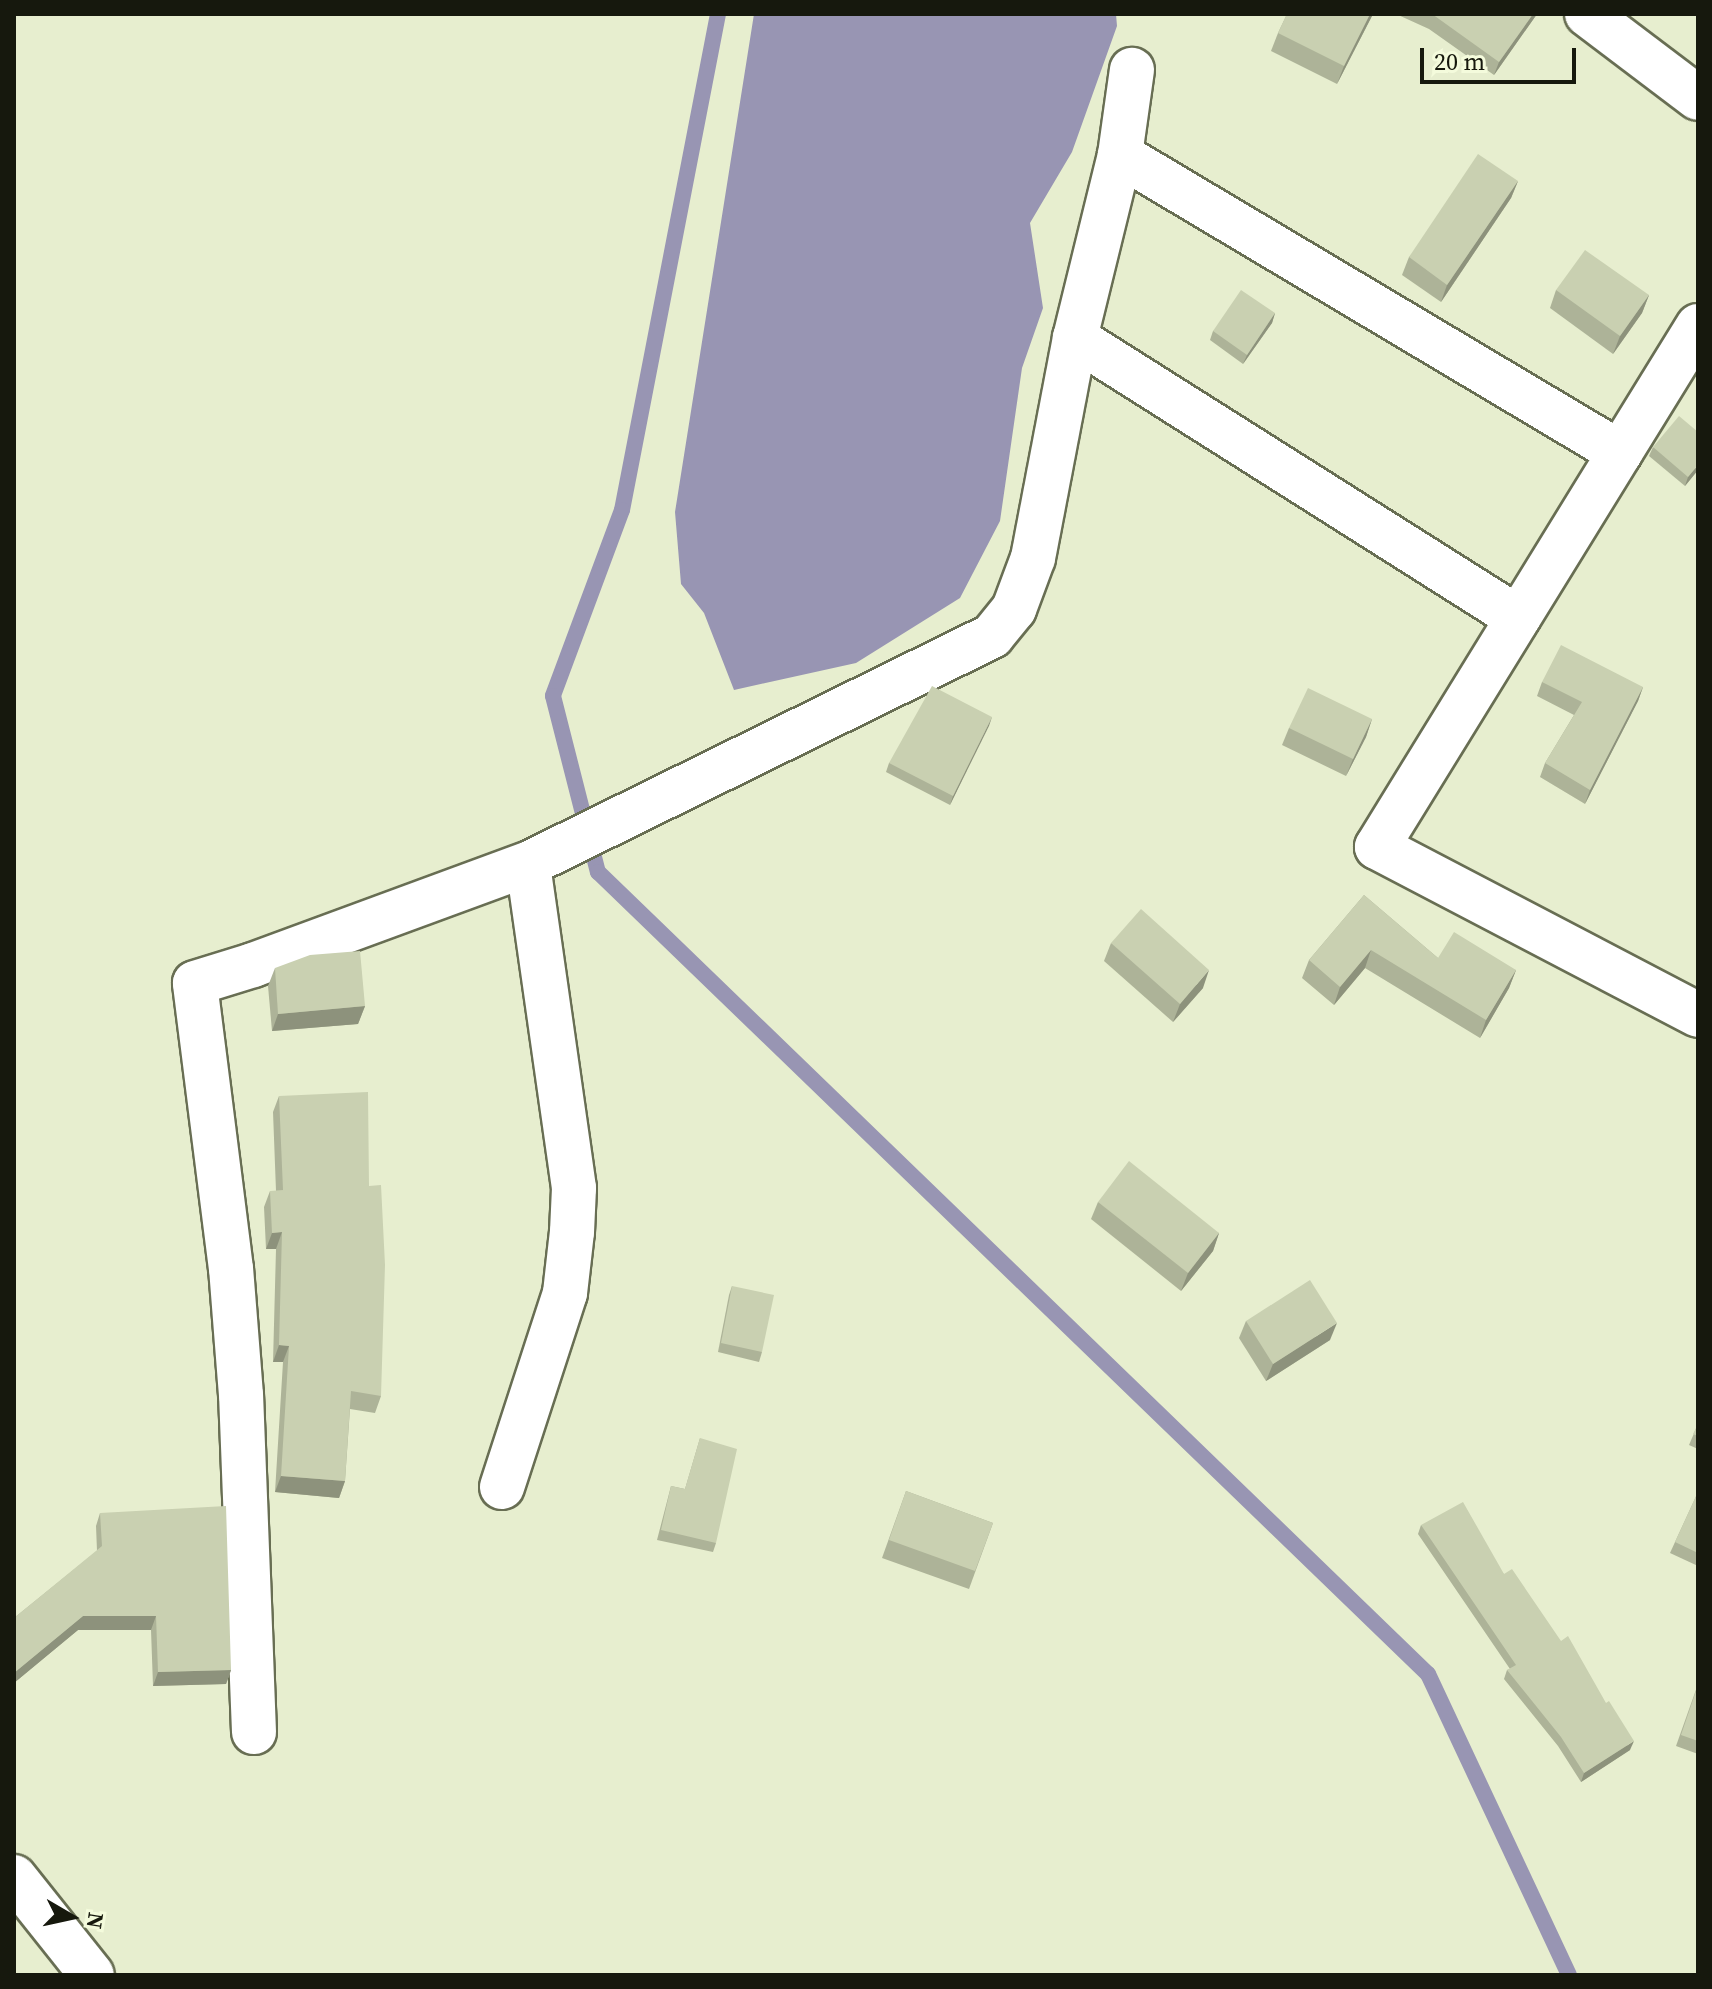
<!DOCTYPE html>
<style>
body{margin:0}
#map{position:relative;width:1712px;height:1989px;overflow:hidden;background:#e7eecf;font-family:"Source Serif 4",serif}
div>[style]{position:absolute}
.water>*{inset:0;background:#9895b3}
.stream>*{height:16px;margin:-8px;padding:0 8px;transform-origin:8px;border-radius:8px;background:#9895b3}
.roads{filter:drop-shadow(2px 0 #686e53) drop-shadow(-2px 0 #686e53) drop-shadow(0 2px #686e53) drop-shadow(0 -2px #686e53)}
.minor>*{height:44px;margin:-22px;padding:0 22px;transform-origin:22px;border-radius:22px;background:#fff}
.wall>*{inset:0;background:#adb398}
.shaded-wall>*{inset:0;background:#8d927c}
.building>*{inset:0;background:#c9d0b1}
span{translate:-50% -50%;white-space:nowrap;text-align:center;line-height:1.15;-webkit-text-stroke:8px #f4fbdc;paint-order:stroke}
.frame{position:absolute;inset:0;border:16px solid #16180d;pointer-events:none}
.north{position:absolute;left:32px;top:1877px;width:80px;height:80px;-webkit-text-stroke:6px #f4fbdc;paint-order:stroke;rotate:99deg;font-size:22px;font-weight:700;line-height:32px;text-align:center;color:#16180d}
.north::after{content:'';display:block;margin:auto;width:28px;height:36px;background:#16180d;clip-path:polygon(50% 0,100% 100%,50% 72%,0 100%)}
.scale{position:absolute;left:1420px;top:48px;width:156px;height:36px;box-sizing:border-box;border:4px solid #16180d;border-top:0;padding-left:10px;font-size:24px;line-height:28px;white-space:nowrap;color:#16180d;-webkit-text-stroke:6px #f4fbdc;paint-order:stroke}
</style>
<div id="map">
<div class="water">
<div style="clip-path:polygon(754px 14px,1116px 14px,1117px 26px,1072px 152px,1030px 223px,1043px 308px,1022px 368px,1000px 521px,960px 598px,856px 663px,734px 690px,704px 613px,681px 584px,675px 512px)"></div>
</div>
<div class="stream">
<div style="left:718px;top:14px;width:505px;rotate:100.95deg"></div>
<div style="left:622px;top:510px;width:198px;rotate:110.4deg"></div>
<div style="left:553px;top:696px;width:182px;rotate:75.7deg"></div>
<div style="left:598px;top:872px;width:1154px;rotate:44.02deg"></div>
<div style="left:1428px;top:1674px;width:332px;rotate:64.9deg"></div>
</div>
<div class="roads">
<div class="minor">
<div style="left:1587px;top:14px;width:139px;rotate:37.1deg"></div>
<div style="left:1120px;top:155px;width:582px;rotate:30.79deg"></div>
<div style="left:1698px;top:326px;width:612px;rotate:121.64deg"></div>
<div style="left:1377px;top:847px;width:362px;rotate:27.6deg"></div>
<div style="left:1075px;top:338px;width:524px;rotate:32.3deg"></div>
<div style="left:502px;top:1487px;width:204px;rotate:-72deg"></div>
<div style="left:565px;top:1293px;width:61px;rotate:-83.5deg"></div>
<div style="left:572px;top:1232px;width:44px;rotate:-87.4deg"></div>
<div style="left:574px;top:1188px;width:327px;rotate:-98.1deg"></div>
<div style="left:254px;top:1732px;width:337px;rotate:-92.2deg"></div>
<div style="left:241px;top:1395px;width:126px;rotate:-94.5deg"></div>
<div style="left:231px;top:1269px;width:288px;rotate:-97.2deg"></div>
<div style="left:195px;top:983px;width:61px;rotate:-17.2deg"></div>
<div style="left:253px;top:965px;width:293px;rotate:-20.2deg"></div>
<div style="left:528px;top:864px;width:517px;rotate:-26.17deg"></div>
<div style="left:992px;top:636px;width:35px;rotate:-51deg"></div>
<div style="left:1014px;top:609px;width:54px;rotate:-69.6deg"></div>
<div style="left:1033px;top:558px;width:224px;rotate:-79.2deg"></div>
<div style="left:1075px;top:338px;width:188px;rotate:-76.2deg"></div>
<div style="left:1120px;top:155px;width:86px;rotate:-82deg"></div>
<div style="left:14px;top:1877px;width:125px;rotate:51.5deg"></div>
</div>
</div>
<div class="wall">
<div style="clip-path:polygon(1287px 14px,1373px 14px,1337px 84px,1271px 51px,1278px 33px)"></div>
<div style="clip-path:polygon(1396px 14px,1537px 14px,1494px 75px,1429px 29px)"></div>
<div style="clip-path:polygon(1518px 181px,1511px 198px,1441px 302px,1402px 275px,1409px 257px)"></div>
<div style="clip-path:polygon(1556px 290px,1649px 295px,1642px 313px,1613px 354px,1550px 308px)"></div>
<div style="clip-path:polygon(1275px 313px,1272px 323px,1243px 364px,1210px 340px,1213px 331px)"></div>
<div style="clip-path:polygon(1653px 447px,1698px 470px,1685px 486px,1649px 456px)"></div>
<div style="clip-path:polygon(1542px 682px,1643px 687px,1638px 701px,1585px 804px,1540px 777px,1545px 763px,1574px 715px,1537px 696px)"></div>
<div style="clip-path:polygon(992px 717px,950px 805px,886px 772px,889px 763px)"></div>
<div style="clip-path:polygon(1372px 719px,1366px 737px,1346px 776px,1282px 745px,1289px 728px)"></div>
<div style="clip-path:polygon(1364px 895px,1438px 958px,1516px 970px,1509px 988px,1480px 1038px,1365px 968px,1334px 1005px,1302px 978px,1309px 960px)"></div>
<div style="clip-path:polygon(1111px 943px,1203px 988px,1173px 1022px,1104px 961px)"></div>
<div style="clip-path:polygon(275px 968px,365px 1006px,358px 1024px,272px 1031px,268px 986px)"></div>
<div style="clip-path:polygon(279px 1096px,369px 1186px,381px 1396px,375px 1413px,350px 1409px,345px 1481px,339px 1498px,275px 1492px,283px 1362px,273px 1362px,276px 1249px,266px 1249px,264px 1207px,270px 1191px,276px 1191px,273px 1112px)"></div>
<div style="clip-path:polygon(1098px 1202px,1219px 1233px,1213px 1251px,1181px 1291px,1091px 1219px)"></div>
<div style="clip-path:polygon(732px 1286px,762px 1352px,759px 1362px,718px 1352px,729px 1295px)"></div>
<div style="clip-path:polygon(1246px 1321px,1330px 1340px,1266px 1381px,1239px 1338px)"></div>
<div style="clip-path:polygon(1698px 1424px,1698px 1449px,1689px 1445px)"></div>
<div style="clip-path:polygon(700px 1438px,716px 1543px,713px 1552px,657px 1540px,671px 1486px,685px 1489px)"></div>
<div style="clip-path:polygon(906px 1491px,993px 1523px,969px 1589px,882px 1558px)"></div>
<div style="clip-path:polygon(1698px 1492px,1698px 1566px,1670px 1553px)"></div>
<div style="clip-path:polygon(100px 1513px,231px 1670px,226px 1684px,153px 1686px,151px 1630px,78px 1630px,14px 1683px,14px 1618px,97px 1551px,96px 1526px)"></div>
<div style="clip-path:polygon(1421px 1525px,1504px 1574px,1630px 1750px,1581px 1782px,1558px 1746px,1504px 1679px,1507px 1670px,1510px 1669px,1418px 1534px)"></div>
<div style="clip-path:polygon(1698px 1684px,1698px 1754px,1676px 1746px)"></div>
</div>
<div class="shaded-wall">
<div style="clip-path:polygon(1370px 14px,1373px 14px,1337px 84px,1344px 66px)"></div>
<div style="clip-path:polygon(1533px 14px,1537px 14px,1494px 75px,1499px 62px)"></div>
<div style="clip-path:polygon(1518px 181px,1511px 198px,1441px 302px,1447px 285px)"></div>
<div style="clip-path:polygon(1649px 295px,1642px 313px,1613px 354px,1620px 336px)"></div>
<div style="clip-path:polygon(1275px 313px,1272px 323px,1243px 364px,1247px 355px)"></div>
<div style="clip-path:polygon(1698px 465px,1698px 470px,1685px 486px,1688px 477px)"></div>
<div style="clip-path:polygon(1643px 687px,1638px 701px,1585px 804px,1590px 790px)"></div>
<div style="clip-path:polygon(992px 717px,989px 726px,950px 805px,953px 796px)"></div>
<div style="clip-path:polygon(1372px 719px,1366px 737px,1346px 776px,1353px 759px)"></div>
<div style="clip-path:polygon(1371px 950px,1365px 968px,1334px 1005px,1340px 987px)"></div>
<div style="clip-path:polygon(1209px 970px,1203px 988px,1173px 1022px,1180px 1004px)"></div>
<div style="clip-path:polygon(1516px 970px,1509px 988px,1480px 1038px,1486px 1020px)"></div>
<div style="clip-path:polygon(365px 1006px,358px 1024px,272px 1031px,278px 1014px)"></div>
<div style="clip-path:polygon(282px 1232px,276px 1249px,266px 1249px,272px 1233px)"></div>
<div style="clip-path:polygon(1219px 1233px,1213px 1251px,1181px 1291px,1188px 1273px)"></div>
<div style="clip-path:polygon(1337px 1323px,1330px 1340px,1266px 1381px,1273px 1364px)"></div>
<div style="clip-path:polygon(279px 1345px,289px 1346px,283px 1362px,273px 1362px)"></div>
<div style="clip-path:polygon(281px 1476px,345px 1481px,339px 1498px,275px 1492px)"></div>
<div style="clip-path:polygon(83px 1616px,156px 1616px,151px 1630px,78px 1630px,14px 1683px,14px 1673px)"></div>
<div style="clip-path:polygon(231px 1670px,226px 1684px,153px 1686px,158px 1672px)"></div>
<div style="clip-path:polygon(1634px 1741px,1630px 1750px,1581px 1782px,1584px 1773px)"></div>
</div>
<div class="building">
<div style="clip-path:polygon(1287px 14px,1370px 14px,1344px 66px,1278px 33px)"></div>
<div style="clip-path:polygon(1432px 14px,1533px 14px,1499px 62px)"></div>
<div style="clip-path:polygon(1478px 154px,1518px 181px,1447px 285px,1409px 257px)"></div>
<div style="clip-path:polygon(1585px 250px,1649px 295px,1620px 336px,1556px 290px)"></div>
<div style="clip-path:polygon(1241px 290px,1275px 313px,1247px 355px,1213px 331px)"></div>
<div style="clip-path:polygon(1679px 416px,1698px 432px,1698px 465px,1688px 477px,1653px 447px)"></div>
<div style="clip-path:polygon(1561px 645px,1643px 687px,1590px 790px,1545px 763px,1582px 702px,1542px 682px)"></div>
<div style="clip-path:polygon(932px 686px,992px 717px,953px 796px,889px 763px)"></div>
<div style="clip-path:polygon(1308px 688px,1372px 719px,1353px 759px,1289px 728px)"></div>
<div style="clip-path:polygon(1364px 895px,1438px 958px,1454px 932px,1516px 970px,1486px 1020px,1371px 950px,1340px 987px,1309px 960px)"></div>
<div style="clip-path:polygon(1141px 909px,1209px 970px,1180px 1004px,1111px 943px)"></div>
<div style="clip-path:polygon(360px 951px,365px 1006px,278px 1014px,275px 968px,310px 955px)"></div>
<div style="clip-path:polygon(368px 1092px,369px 1186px,381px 1185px,385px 1265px,381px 1396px,351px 1391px,345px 1481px,281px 1476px,289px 1346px,279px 1345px,282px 1232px,272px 1233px,270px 1191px,283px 1190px,279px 1096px)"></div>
<div style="clip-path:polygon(1129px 1161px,1219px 1233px,1188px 1273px,1098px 1202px)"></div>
<div style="clip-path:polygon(1310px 1280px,1337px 1323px,1273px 1364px,1246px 1321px)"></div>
<div style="clip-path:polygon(732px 1286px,774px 1295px,762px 1352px,721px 1343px)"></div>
<div style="clip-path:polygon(1698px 1424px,1698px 1436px,1693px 1434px)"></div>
<div style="clip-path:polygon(700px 1438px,737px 1449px,716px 1543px,661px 1530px,671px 1486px,685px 1489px)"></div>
<div style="clip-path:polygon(906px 1491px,993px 1523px,975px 1571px,889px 1540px)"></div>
<div style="clip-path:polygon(1698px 1492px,1698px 1553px,1675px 1542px)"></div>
<div style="clip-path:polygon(1463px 1502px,1504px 1574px,1512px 1569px,1561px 1641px,1568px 1636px,1606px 1703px,1609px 1701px,1634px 1741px,1584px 1773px,1561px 1737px,1507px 1670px,1516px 1665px,1421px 1525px)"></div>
<div style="clip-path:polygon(226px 1506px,231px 1670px,158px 1672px,156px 1616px,83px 1616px,14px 1673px,14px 1618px,102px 1546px,100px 1513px)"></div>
<div style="clip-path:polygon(1698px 1685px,1698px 1741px,1681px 1735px)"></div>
</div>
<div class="frame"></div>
<div class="north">N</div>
<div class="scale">20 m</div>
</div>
